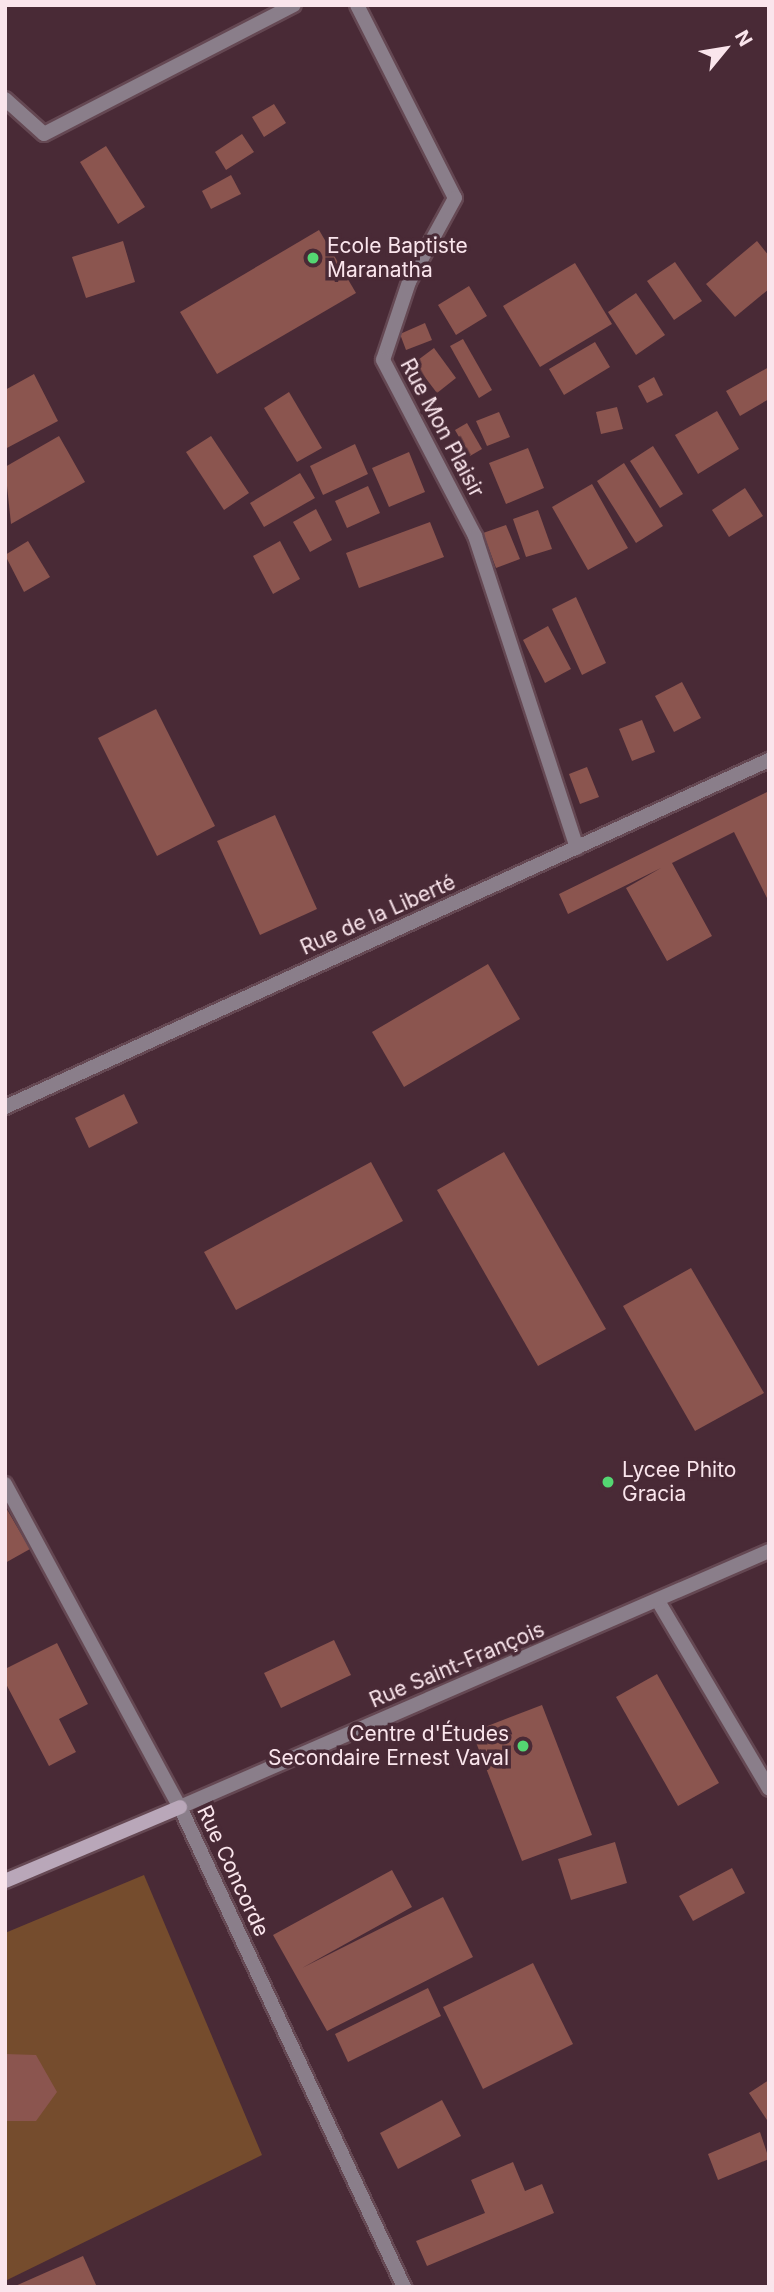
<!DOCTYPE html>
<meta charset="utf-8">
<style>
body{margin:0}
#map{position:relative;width:774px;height:2292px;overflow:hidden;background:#492a36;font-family:Inter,sans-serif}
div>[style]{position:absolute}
.green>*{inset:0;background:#754c2d}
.building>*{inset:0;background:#8b554f}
.roads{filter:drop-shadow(2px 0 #654853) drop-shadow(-2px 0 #654853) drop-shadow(0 2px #654853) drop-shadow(0 -2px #654853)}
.lane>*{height:14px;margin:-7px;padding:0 7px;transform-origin:7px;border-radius:7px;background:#8a7e8a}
.street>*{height:14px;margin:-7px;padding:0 7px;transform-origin:7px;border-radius:7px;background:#8a7e8a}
.secondary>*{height:14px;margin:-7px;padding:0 7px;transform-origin:7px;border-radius:7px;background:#b9a7b9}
.dots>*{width:19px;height:19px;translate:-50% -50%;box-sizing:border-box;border:4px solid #492a36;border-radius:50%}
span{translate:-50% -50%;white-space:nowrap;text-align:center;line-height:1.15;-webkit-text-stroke:7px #492a36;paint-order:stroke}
.poi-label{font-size:21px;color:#fae5ec}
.left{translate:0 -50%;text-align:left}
.right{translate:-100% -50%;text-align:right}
.street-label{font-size:21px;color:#fae5ec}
.frame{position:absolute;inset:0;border:7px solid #fae5ec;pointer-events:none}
.north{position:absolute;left:690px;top:14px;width:70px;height:70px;-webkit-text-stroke:5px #492a36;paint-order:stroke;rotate:60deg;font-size:19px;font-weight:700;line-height:28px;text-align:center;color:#fae5ec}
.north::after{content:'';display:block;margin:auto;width:24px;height:32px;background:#fae5ec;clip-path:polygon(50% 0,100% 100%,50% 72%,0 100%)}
</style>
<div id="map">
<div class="green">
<div style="clip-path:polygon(144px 1875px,262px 2155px,5px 2281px,5px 1933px)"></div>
</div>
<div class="building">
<div style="clip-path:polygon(274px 104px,286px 123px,264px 137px,252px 117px)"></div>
<div style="clip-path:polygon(242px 134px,254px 152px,226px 170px,215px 152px)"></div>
<div style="clip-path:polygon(106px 146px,145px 207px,118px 224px,80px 162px)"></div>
<div style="clip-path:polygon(231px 175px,241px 194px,211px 209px,202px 191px)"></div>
<div style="clip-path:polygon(319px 230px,356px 293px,217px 374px,180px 312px)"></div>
<div style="clip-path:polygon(123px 241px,135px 282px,86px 298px,72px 257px)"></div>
<div style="clip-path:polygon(757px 241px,769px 256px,769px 289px,735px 317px,706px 284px)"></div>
<div style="clip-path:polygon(675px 262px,702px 301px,674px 320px,647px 281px)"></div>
<div style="clip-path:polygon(575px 263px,612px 324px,540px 367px,503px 306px)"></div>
<div style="clip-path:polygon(469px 286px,487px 316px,456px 335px,438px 305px)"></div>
<div style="clip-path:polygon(636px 293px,665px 335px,636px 355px,608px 312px)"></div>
<div style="clip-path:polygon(425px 323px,432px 340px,406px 350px,400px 334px)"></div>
<div style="clip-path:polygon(463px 339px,492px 390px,479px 398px,450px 346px)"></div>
<div style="clip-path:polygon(595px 342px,610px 367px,564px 395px,549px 369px)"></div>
<div style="clip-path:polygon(434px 348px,456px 378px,437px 393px,414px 363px)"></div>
<div style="clip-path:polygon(769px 367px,769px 399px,740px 416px,726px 391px)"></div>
<div style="clip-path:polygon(34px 374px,58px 421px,5px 449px,5px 390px)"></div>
<div style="clip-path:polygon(654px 377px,663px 395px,647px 403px,638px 386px)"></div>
<div style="clip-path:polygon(289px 392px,322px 448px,297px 462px,264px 408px)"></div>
<div style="clip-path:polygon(617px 407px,623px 429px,601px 434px,596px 412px)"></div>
<div style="clip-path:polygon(717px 411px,739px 449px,698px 474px,675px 435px)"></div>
<div style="clip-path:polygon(499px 412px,510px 437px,487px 446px,476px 421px)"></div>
<div style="clip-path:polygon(467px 423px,482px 449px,470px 456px,455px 430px)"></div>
<div style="clip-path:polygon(59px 436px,85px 482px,11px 524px,5px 467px)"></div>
<div style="clip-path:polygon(211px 436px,249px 493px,224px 510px,186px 452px)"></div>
<div style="clip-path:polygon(355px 444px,368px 474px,323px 495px,310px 466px)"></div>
<div style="clip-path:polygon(653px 446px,683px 494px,660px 508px,630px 461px)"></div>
<div style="clip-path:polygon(528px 448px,544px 488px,506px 504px,489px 463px)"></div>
<div style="clip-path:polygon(409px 452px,425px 492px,389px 507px,372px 468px)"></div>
<div style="clip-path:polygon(624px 463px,663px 526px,636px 543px,597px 481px)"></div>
<div style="clip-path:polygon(300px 473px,315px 498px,264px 527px,250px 503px)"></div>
<div style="clip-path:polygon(592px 484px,628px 548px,588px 570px,552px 507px)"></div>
<div style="clip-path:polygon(368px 486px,380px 513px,347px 528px,335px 501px)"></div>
<div style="clip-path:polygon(745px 488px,763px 516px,729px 537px,712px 510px)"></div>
<div style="clip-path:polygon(316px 509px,332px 540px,310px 552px,293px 522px)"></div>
<div style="clip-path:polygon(538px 510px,552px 549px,526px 557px,513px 519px)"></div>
<div style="clip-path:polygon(430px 522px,444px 557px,359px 588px,346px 553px)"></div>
<div style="clip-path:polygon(506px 525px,520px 559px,496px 568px,483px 533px)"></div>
<div style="clip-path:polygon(28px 541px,50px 577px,24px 592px,5px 555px)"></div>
<div style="clip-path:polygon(280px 541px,300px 579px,273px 594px,253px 556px)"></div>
<div style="clip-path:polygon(576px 597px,606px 663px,582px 675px,552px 609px)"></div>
<div style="clip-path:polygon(548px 626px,571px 669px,545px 683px,523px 640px)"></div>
<div style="clip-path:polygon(682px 682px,701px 718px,674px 732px,655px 696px)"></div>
<div style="clip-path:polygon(156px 709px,215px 826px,157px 856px,98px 738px)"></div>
<div style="clip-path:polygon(642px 720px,655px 752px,632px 761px,619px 729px)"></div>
<div style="clip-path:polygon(587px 767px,599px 797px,580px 804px,569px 774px)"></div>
<div style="clip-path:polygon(769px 791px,769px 902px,734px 832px,672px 863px,712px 936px,667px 961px,626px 888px,661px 868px,568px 914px,559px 894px)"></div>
<div style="clip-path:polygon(275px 815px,317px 909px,260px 935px,217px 841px)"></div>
<div style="clip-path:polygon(488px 964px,520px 1019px,404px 1087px,372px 1032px)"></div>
<div style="clip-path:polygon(124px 1094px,138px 1123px,89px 1148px,75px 1118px)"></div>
<div style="clip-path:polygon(504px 1152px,606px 1329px,538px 1366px,437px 1190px)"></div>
<div style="clip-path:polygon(371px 1162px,403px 1221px,236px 1310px,204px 1252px)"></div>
<div style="clip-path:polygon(691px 1268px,764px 1393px,695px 1431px,623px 1306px)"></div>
<div style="clip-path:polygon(5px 1506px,30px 1549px,5px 1563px)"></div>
<div style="clip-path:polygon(334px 1640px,351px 1675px,281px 1708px,264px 1673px)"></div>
<div style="clip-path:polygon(57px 1643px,88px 1704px,59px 1719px,76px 1752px,49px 1766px,5px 1682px,5px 1669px)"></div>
<div style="clip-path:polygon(657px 1674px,719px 1783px,678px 1806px,616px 1697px)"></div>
<div style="clip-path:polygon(542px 1705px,592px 1835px,522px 1861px,472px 1732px)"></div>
<div style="clip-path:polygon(615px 1842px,627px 1883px,571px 1900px,558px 1859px)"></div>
<div style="clip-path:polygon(732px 1868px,745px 1893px,693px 1921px,679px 1896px)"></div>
<div style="clip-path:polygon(392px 1870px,412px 1907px,302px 1968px,443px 1897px,473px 1957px,327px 2031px,273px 1935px)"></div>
<div style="clip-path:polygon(533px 1963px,573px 2044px,483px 2089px,443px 2007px)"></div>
<div style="clip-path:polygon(428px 1988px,441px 2016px,348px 2062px,335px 2034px)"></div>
<div style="clip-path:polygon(5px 2054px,36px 2055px,57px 2092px,36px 2121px,5px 2121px)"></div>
<div style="clip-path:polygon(769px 2080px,769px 2123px,749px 2093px)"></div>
<div style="clip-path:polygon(442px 2100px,461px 2136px,398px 2169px,380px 2133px)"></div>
<div style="clip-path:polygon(760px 2132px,769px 2159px,718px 2180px,708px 2154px)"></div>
<div style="clip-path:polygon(513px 2162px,525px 2191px,542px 2184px,554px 2213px,427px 2266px,416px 2241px,485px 2213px,471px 2180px)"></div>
<div style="clip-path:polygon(83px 2256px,97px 2287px,13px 2287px)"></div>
</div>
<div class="roads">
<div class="lane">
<div style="left:5px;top:99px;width:52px;rotate:41.9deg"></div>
<div style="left:44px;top:134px;width:281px;rotate:-27.3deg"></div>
</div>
<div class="street">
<div style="left:357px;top:5px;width:216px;rotate:63.1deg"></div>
<div style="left:455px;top:198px;width:96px;rotate:118.7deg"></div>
<div style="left:409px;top:282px;width:82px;rotate:108.4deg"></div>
<div style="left:383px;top:360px;width:199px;rotate:62.4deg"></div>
<div style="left:475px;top:536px;width:328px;rotate:71.9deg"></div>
<div style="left:5px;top:1107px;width:839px;rotate:-24.43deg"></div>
<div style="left:5px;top:1484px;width:367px;rotate:61.6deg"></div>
<div style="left:180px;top:1807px;width:530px;rotate:64.98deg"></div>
<div style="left:658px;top:1601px;width:218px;rotate:59.4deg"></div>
<div style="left:180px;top:1807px;width:642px;rotate:-23.49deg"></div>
</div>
<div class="secondary">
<div style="left:5px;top:1881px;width:190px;rotate:-22.9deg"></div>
</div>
</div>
<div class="dots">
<div style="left:313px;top:258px;background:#54d672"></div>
<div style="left:608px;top:1482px;background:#54d672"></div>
<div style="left:523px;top:1746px;background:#54d672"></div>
</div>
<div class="poi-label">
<span class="left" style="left:327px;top:258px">Ecole Baptiste<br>Maranatha</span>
<span class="left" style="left:622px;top:1482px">Lycee Phito<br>Gracia</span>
<span class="right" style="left:509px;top:1746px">Centre d'Études<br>Secondaire Ernest Vaval</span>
</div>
<div class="street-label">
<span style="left:442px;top:428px;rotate:62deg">Rue Mon Plaisir</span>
<span style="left:378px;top:915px;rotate:-24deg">Rue de la Liberté</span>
<span style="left:457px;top:1665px;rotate:-23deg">Rue Saint-François</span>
<span style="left:233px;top:1871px;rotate:65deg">Rue Concorde</span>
</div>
<div class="frame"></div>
<div class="north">N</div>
</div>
